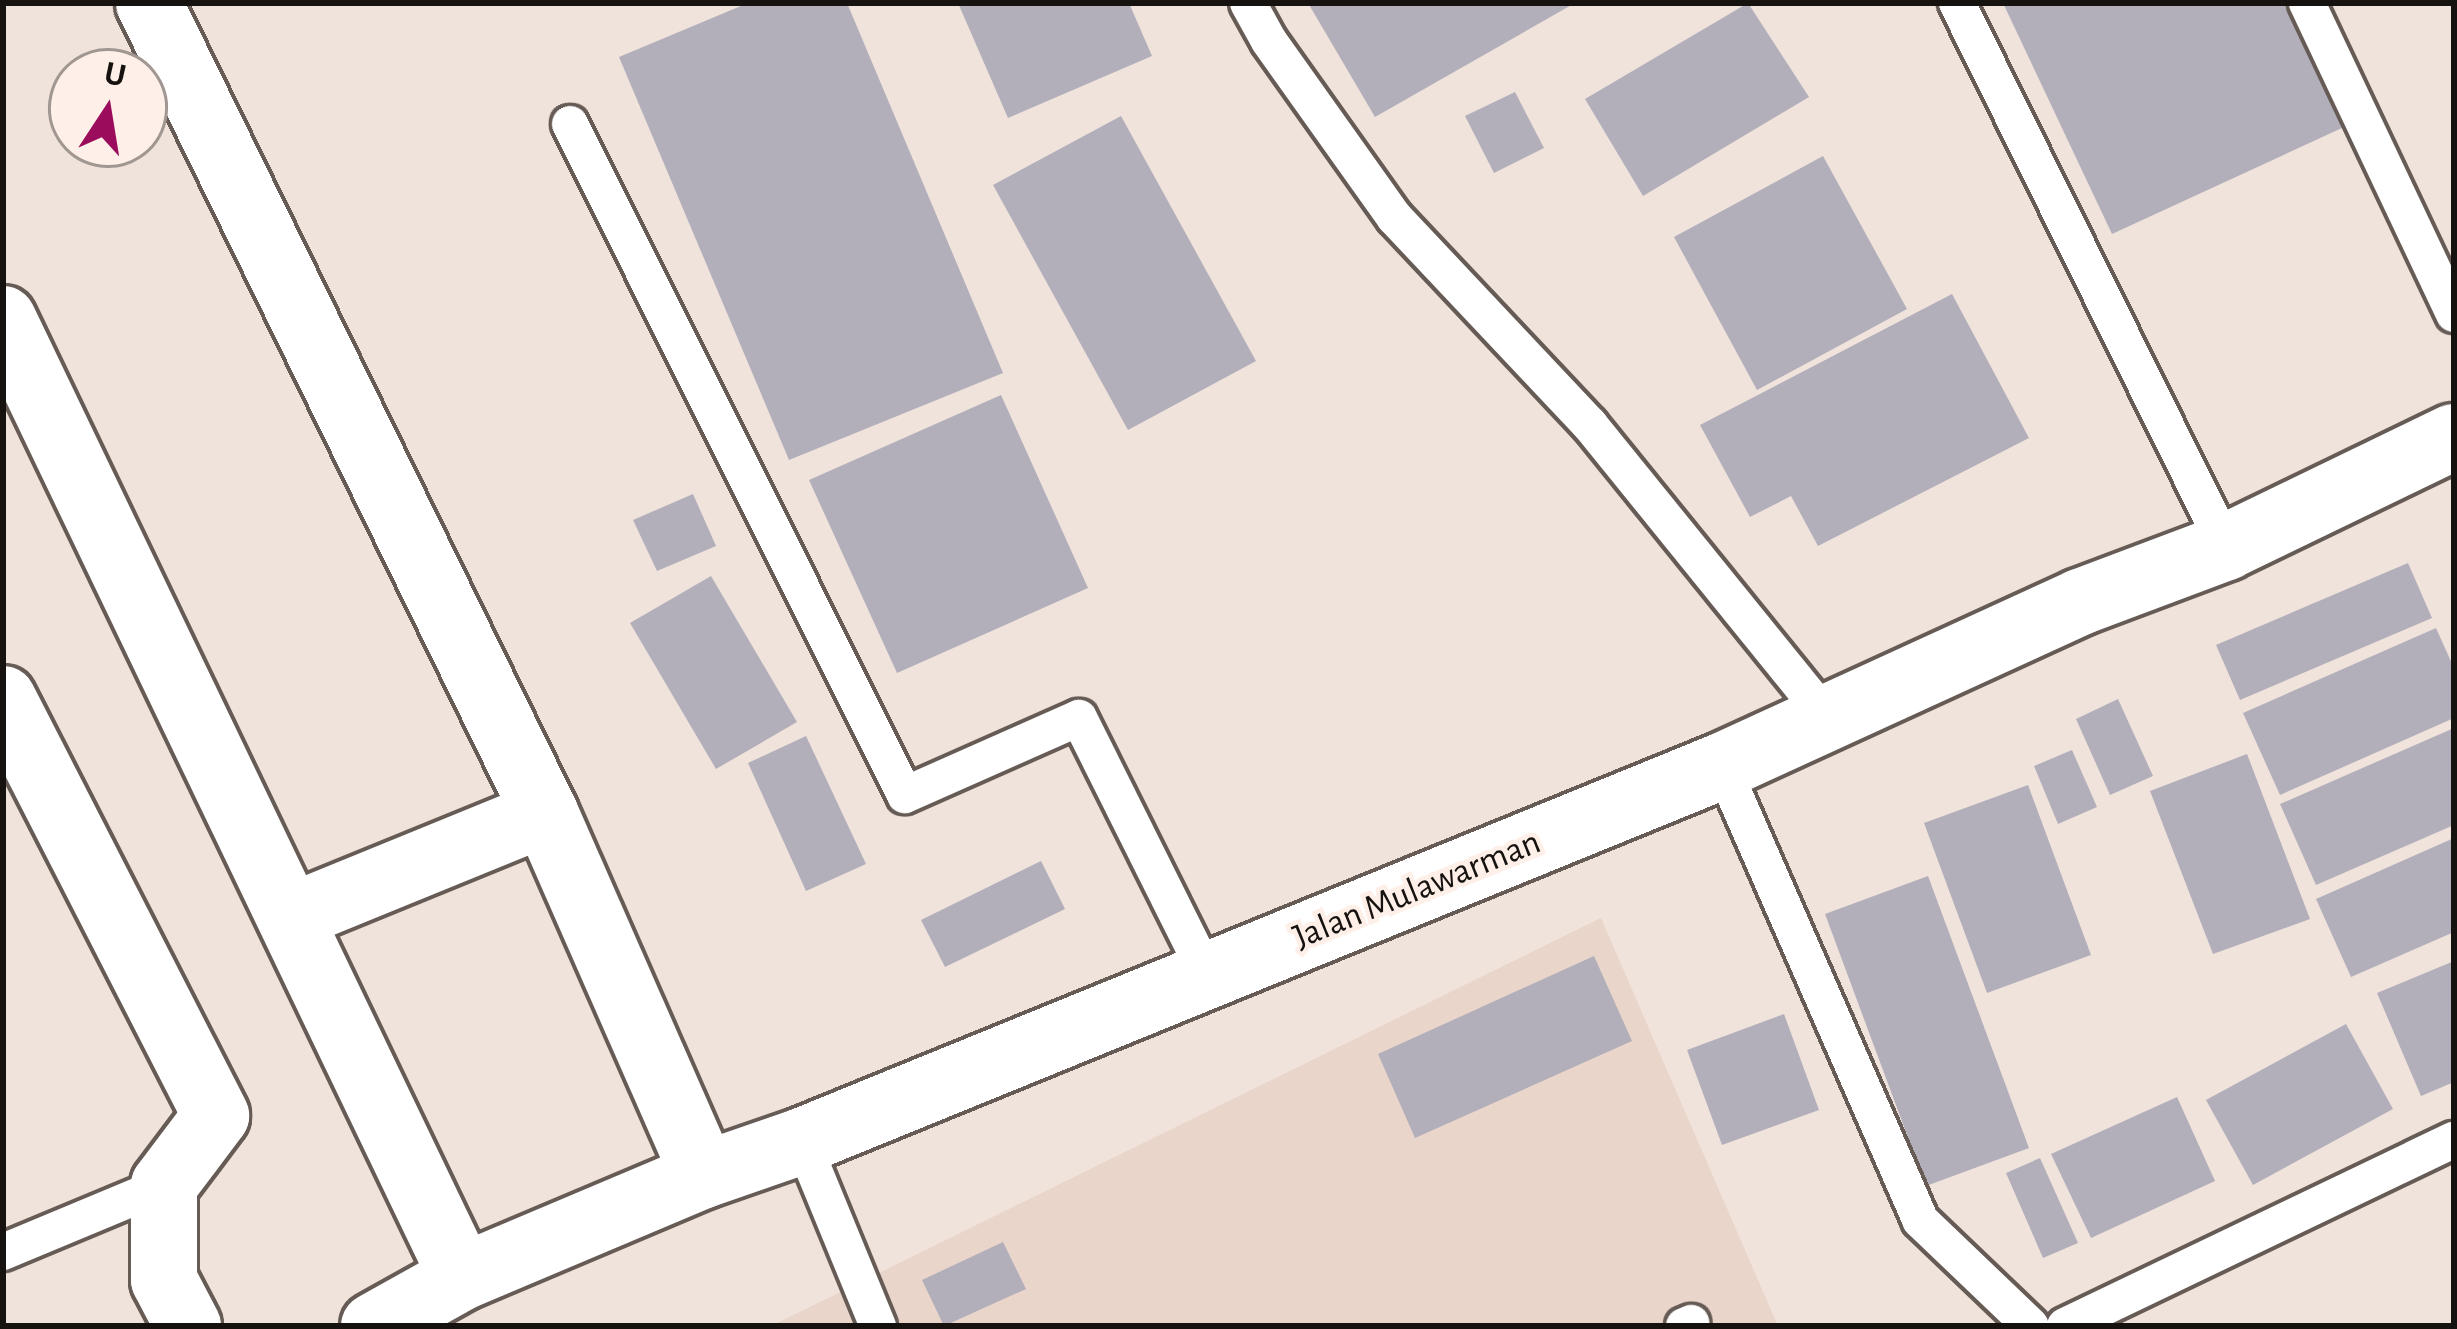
<!DOCTYPE html>
<style>
body{margin:0}
#map{position:relative;width:2457px;height:1329px;overflow:hidden;background:#f0e3dc;font-family:"Alegreya Sans",sans-serif}
div>[style]{position:absolute}
.built>*{inset:0;background:#e9d5ca}
.building>*{inset:0;background:#b2afbb}
.roads{filter:drop-shadow(3px 0 #665b55) drop-shadow(-3px 0 #665b55) drop-shadow(0 3px #665b55) drop-shadow(0 -3px #665b55)}
.lane>*{height:36px;margin:-18px;padding:0 18px;transform-origin:18px;border-radius:18px;background:#fff}
.street>*{height:66px;margin:-33px;padding:0 33px;transform-origin:33px;border-radius:33px;background:#fff}
.secondary>*{height:66px;margin:-33px;padding:0 33px;transform-origin:33px;border-radius:33px;background:#fff}
.highway>*{height:66px;margin:-33px;padding:0 33px;transform-origin:33px;border-radius:33px;background:#fff}
span{translate:-50% -50%;white-space:nowrap;text-align:center;line-height:1.15;-webkit-text-stroke:9px #fef0e9;paint-order:stroke}
.street-label{font-size:36px;color:#161210}
.frame{position:absolute;inset:0;border:6px solid #161210;pointer-events:none}
.north{position:absolute;left:48px;top:48px;width:120px;height:120px;box-sizing:border-box;background:#fef0e9;border:3px solid #a19792;border-radius:50%;rotate:12deg;font-size:33px;font-weight:700;line-height:48px;text-align:center;color:#161210}
.north::after{content:'';display:block;margin:auto;width:42px;height:54px;background:#9b0c5c;clip-path:polygon(50% 0,100% 100%,50% 72%,0 100%)}
</style>
<div id="map">
<div class="built">
<div style="clip-path:polygon(1601px 918px,1778px 1326px,771px 1326px)"></div>
</div>
<div class="building">
<div style="clip-path:polygon(748px 3px,847px 3px,1003px 373px,789px 460px,619px 57px)"></div>
<div style="clip-path:polygon(958px 3px,1129px 3px,1152px 56px,1008px 118px)"></div>
<div style="clip-path:polygon(1308px 3px,1575px 3px,1375px 117px)"></div>
<div style="clip-path:polygon(1748px 3px,1809px 97px,1643px 196px,1585px 99px)"></div>
<div style="clip-path:polygon(2003px 3px,2299px 3px,2355px 122px,2112px 234px)"></div>
<div style="clip-path:polygon(1515px 92px,1544px 148px,1494px 173px,1465px 116px)"></div>
<div style="clip-path:polygon(1121px 116px,1256px 361px,1128px 430px,993px 185px)"></div>
<div style="clip-path:polygon(1823px 156px,1907px 309px,1757px 390px,1674px 237px)"></div>
<div style="clip-path:polygon(1952px 294px,2029px 438px,1818px 546px,1791px 496px,1750px 517px,1700px 425px)"></div>
<div style="clip-path:polygon(1001px 395px,1088px 588px,897px 673px,809px 480px)"></div>
<div style="clip-path:polygon(693px 494px,716px 546px,657px 571px,633px 520px)"></div>
<div style="clip-path:polygon(2408px 563px,2432px 618px,2240px 700px,2216px 645px)"></div>
<div style="clip-path:polygon(711px 576px,797px 722px,716px 769px,630px 623px)"></div>
<div style="clip-path:polygon(2436px 628px,2454px 668px,2454px 718px,2280px 795px,2243px 713px)"></div>
<div style="clip-path:polygon(2118px 699px,2153px 776px,2110px 795px,2076px 719px)"></div>
<div style="clip-path:polygon(2454px 728px,2454px 825px,2316px 885px,2280px 804px)"></div>
<div style="clip-path:polygon(806px 736px,866px 864px,806px 891px,748px 763px)"></div>
<div style="clip-path:polygon(2072px 750px,2097px 807px,2058px 824px,2034px 766px)"></div>
<div style="clip-path:polygon(2247px 754px,2310px 919px,2213px 954px,2150px 791px)"></div>
<div style="clip-path:polygon(2028px 785px,2091px 955px,1987px 993px,1924px 823px)"></div>
<div style="clip-path:polygon(2454px 838px,2454px 932px,2351px 977px,2316px 899px)"></div>
<div style="clip-path:polygon(1041px 861px,1065px 909px,945px 967px,921px 920px)"></div>
<div style="clip-path:polygon(1928px 876px,2029px 1148px,1926px 1186px,1825px 914px)"></div>
<div style="clip-path:polygon(1594px 956px,1632px 1041px,1415px 1138px,1378px 1054px)"></div>
<div style="clip-path:polygon(2454px 961px,2454px 1082px,2421px 1096px,2377px 993px)"></div>
<div style="clip-path:polygon(1784px 1014px,1819px 1110px,1722px 1145px,1687px 1050px)"></div>
<div style="clip-path:polygon(2346px 1024px,2393px 1109px,2253px 1185px,2206px 1100px)"></div>
<div style="clip-path:polygon(2177px 1097px,2215px 1181px,2091px 1238px,2051px 1154px)"></div>
<div style="clip-path:polygon(2040px 1158px,2078px 1243px,2043px 1258px,2006px 1173px)"></div>
<div style="clip-path:polygon(1003px 1242px,1026px 1289px,944px 1326px,922px 1280px)"></div>
</div>
<div class="roads">
<div class="lane">
<div style="left:1248px;top:3px;width:43px;rotate:61.1deg"></div>
<div style="left:1269px;top:41px;width:217px;rotate:54.6deg"></div>
<div style="left:1395px;top:218px;width:284px;rotate:46.7deg"></div>
<div style="left:1590px;top:425px;width:380px;rotate:51deg"></div>
<div style="left:1957px;top:3px;width:607px;rotate:63.69deg"></div>
<div style="left:2307px;top:3px;width:344px;rotate:64.7deg"></div>
<div style="left:570px;top:124px;width:750px;rotate:63.47deg"></div>
<div style="left:905px;top:795px;width:190px;rotate:-23.9deg"></div>
<div style="left:1079px;top:718px;width:287px;rotate:63.5deg"></div>
<div style="left:1722px;top:766px;width:495px;rotate:66.4deg"></div>
<div style="left:1920px;top:1220px;width:153px;rotate:43.7deg"></div>
<div style="left:802px;top:1141px;width:200px;rotate:67.7deg"></div>
<div style="left:3px;top:1252px;width:174px;rotate:-22.6deg"></div>
<div style="left:1684px;top:1326px;width:8px;rotate:-23deg"></div>
<div style="left:2065px;top:1326px;width:431px;rotate:-25.6deg"></div>
</div>
<div class="street">
<div style="left:3px;top:699px;width:468px;rotate:62.9deg"></div>
<div style="left:216px;top:1116px;width:86px;rotate:127deg"></div>
<div style="left:164px;top:1185px;width:95px;rotate:90deg"></div>
<div style="left:164px;top:1280px;width:52px;rotate:62.4deg"></div>
</div>
<div class="secondary">
<div style="left:149px;top:3px;width:902px;rotate:63.95deg"></div>
<div style="left:545px;top:813px;width:395px;rotate:66.3deg"></div>
<div style="left:3px;top:319px;width:1062px;rotate:64.4deg"></div>
<div style="left:293px;top:916px;width:272px;rotate:-22.2deg"></div>
</div>
<div class="highway">
<div style="left:374px;top:1326px;width:101px;rotate:-29.1deg"></div>
<div style="left:462px;top:1277px;width:263px;rotate:-22.9deg"></div>
<div style="left:704px;top:1175px;width:104px;rotate:-19.1deg"></div>
<div style="left:802px;top:1141px;width:993px;rotate:-22.18deg"></div>
<div style="left:1722px;top:766px;width:394px;rotate:-24.6deg"></div>
<div style="left:2080px;top:602px;width:156px;rotate:-20.6deg"></div>
<div style="left:2226px;top:547px;width:253px;rotate:-25.8deg"></div>
</div>
</div>
<div class="street-label">
<span style="left:1417px;top:890px;rotate:-22deg">Jalan Mulawarman</span>
</div>
<div class="frame"></div>
<div class="north">U</div>
</div>
